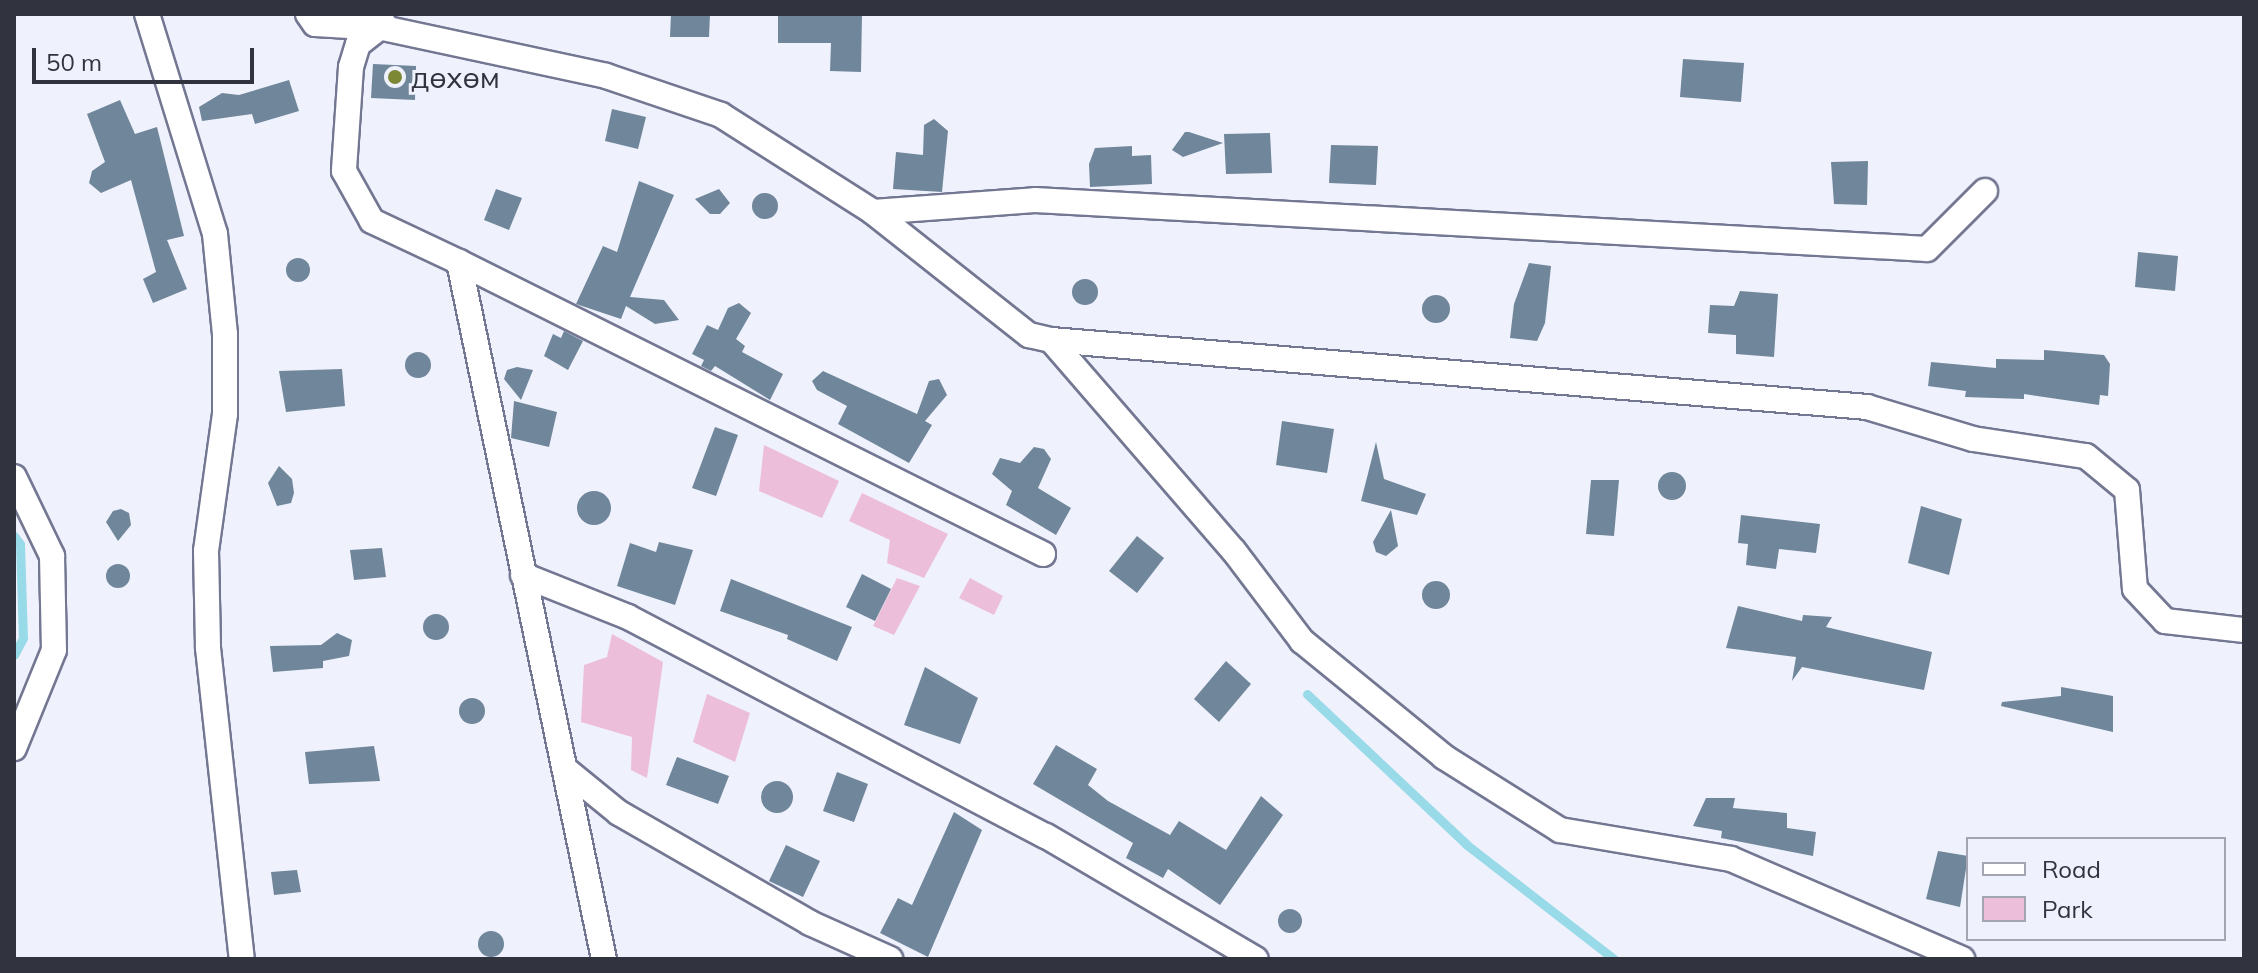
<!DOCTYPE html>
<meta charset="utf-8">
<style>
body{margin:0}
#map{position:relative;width:2258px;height:973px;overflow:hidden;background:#eff1fd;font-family:Mulish,sans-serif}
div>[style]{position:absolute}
.green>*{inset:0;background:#edbeda}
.stream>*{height:9px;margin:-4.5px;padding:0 4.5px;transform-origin:4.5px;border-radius:4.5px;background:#99dae8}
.building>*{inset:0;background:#70869a}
.round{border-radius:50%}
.roads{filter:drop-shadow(2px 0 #737792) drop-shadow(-2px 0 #737792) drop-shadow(0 2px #737792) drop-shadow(0 -2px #737792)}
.minor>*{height:24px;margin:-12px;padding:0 12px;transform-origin:12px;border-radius:12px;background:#fff}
.dots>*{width:22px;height:22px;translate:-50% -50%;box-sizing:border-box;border:4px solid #eff1fd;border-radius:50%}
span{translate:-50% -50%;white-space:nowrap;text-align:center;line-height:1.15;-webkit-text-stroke:6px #eff1fd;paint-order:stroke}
.poi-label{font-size:30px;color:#31333e}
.left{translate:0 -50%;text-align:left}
.frame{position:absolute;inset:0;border:16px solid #31333e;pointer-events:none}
.legend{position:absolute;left:1966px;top:837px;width:260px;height:104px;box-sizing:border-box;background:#eff1fd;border:2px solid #a3a5b1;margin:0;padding:10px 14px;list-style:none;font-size:24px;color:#31333e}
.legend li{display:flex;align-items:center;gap:16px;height:40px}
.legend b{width:40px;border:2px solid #a3a5b1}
.scale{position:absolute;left:32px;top:48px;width:222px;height:36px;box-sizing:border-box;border:4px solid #31333e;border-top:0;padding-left:10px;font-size:24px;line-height:28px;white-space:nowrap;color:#31333e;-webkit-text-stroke:6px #eff1fd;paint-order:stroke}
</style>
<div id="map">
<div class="green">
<div style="clip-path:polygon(764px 445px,839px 481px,822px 518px,759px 491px)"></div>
<div style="clip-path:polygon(862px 493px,948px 534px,924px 578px,887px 563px,890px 540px,849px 521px)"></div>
<div style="clip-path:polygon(897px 578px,920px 586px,894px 635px,873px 626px)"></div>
<div style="clip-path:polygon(970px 578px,1003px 596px,994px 615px,959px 598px)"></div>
<div style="clip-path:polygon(612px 634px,663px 662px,647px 778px,631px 770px,632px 737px,581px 722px,584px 665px,607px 657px)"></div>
<div style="clip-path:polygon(707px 694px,750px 713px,735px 762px,693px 742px)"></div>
</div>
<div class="stream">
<div style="left:14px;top:536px;width:10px;rotate:53deg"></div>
<div style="left:20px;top:544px;width:94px;rotate:88.2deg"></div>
<div style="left:23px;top:638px;width:19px;rotate:118deg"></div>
<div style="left:1307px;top:694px;width:220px;rotate:43.3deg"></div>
<div style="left:1467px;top:845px;width:186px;rotate:37.8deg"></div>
</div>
<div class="building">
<div style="clip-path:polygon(671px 14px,710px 14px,709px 37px,670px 37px)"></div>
<div style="clip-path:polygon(862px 14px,861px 72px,830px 71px,831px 43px,778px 43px,778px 15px)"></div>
<div style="clip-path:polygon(1683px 59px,1744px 63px,1741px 102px,1680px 97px)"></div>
<div style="clip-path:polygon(373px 64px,416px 66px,415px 100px,371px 98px)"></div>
<div style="clip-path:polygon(289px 80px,299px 111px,255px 124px,252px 114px,202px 121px,199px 107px,222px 93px,239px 95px)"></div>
<div style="clip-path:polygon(120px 100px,135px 134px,157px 127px,184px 236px,167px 240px,187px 289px,153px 303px,143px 279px,156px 272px,131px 180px,101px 193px,89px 183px,92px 171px,105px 162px,87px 114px)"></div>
<div style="clip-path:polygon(612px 109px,646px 117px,638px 149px,605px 141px)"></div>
<div style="clip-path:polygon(934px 119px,948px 131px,942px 192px,893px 189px,896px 152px,923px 155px,924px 125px)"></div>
<div style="clip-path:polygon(1185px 132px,1189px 132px,1223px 143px,1183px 157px,1172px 150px)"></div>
<div style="clip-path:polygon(1270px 133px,1272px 173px,1226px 174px,1224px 134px)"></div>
<div style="clip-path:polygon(1331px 145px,1378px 146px,1376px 185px,1329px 183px)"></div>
<div style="clip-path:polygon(1132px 146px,1132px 156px,1151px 155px,1152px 184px,1090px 187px,1089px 164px,1095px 148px)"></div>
<div style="clip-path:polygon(1868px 161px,1867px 205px,1834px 204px,1831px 162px)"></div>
<div style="clip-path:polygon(639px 181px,674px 195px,630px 297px,664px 300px,679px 320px,655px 324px,626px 306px,621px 319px,576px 304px,603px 246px,617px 252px)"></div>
<div style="clip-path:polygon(496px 189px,522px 198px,509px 230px,484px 220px)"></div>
<div style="clip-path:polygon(719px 189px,730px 203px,720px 214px,710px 214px,695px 199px)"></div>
<div class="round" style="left:752px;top:193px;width:26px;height:26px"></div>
<div style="clip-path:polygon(2138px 252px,2178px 256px,2175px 291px,2135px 287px)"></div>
<div class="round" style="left:286px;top:258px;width:24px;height:24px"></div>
<div style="clip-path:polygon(1529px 263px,1551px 266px,1545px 323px,1537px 341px,1510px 338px,1514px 304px)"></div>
<div class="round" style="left:1072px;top:279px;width:26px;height:26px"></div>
<div style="clip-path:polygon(1740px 291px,1778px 294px,1774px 357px,1736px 354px,1736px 335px,1708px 333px,1710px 305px,1734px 306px)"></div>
<div class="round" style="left:1422px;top:295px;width:28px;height:28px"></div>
<div style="clip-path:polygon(739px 303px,751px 313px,736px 339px,745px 346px,742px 352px,783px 374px,770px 400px,715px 366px,711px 371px,701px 366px,704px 360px,692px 354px,707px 325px,718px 330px,728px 308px)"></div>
<div style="clip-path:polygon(564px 331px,583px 341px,568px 370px,544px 356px,553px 334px,561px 338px)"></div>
<div style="clip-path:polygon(2044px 350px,2104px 355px,2110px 364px,2108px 396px,2100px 395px,2099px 405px,2024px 394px,2024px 399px,1965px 397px,1966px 391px,1928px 386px,1931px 362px,1996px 368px,1996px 359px,2044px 360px)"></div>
<div class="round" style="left:405px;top:352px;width:26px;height:26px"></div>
<div style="clip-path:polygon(517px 367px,533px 370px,521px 400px,504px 379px,507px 370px)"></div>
<div style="clip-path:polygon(342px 369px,345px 406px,286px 412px,279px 371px)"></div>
<div style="clip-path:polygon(823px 371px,917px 414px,929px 381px,939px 379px,947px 395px,925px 421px,932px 425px,909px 463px,838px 424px,847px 406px,817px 390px,812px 381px)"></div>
<div style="clip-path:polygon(514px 401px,557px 412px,549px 447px,511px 438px)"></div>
<div style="clip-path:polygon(1282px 421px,1334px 429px,1327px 473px,1276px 465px)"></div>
<div style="clip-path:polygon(715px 427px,738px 435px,716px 496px,692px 488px)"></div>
<div style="clip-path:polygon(1376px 442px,1384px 479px,1426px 494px,1417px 515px,1361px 501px)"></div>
<div style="clip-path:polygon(1034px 447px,1044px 449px,1051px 459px,1038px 488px,1071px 508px,1056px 535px,1006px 505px,1012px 491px,992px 474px,1000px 458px,1020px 463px)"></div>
<div style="clip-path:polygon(279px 466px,292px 479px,294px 493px,291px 503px,277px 506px,268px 483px)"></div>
<div class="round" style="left:1658px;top:472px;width:28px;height:28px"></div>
<div style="clip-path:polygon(1591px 480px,1619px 480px,1614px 536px,1586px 534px)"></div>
<div class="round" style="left:577px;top:491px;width:34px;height:34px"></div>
<div style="clip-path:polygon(1921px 506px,1962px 519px,1949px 575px,1908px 563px)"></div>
<div style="clip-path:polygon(121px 509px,129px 513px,131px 525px,118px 541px,106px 522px,113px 511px)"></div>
<div style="clip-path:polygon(1391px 510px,1398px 546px,1386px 556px,1376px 552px,1373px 542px)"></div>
<div style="clip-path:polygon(1741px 515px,1820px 524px,1816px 553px,1779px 549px,1776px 569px,1746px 565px,1748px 544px,1738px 543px)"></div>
<div style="clip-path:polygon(1137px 536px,1164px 558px,1137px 593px,1109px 571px)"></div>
<div style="clip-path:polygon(659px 542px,693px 550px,675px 605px,617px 586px,630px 543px,656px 552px)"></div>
<div style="clip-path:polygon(382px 548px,386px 577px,354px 580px,350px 550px)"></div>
<div class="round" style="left:106px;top:564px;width:24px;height:24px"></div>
<div style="clip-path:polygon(862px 574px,891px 589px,875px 621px,846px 607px)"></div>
<div style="clip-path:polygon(731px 579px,852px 627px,837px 661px,787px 639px,788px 635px,720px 611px)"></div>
<div class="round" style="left:1422px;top:581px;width:28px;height:28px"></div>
<div style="clip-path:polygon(1738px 606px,1802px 621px,1803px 615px,1832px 617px,1826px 627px,1932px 652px,1924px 690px,1802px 667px,1792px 681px,1796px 657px,1726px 648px)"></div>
<div class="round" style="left:423px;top:614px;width:26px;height:26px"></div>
<div style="clip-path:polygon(337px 633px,352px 640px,349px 656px,323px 661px,323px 668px,273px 672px,270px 646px,321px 645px)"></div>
<div style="clip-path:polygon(1226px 661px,1251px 684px,1219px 722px,1194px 699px)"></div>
<div style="clip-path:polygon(925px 667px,978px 698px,960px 744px,904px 725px)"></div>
<div style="clip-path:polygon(2061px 687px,2113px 696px,2113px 732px,2001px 706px,2002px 702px,2061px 696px)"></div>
<div class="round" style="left:459px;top:698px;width:26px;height:26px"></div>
<div style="clip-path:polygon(1056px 745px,1097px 769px,1088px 785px,1108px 801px,1170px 835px,1179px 821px,1226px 850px,1261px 796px,1283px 815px,1220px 905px,1168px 869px,1163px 878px,1126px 858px,1133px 843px,1033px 784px)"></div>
<div style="clip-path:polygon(374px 746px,380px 781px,309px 784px,305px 752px)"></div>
<div style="clip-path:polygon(677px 757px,729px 776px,718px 804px,666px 785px)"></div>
<div style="clip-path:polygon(837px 772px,868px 784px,854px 822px,823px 811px)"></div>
<div class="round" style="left:761px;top:781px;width:32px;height:32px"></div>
<div style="clip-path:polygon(1706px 798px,1735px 798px,1733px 808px,1787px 813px,1787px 828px,1816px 832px,1813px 856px,1721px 838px,1722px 831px,1693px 826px)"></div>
<div style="clip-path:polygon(954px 812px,982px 830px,928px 957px,880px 933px,898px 898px,912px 905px)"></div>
<div style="clip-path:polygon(786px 845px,820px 861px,803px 897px,769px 881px)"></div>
<div style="clip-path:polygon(1938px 851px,1968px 856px,1960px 907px,1926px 899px)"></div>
<div style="clip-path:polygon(297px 870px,301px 892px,274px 895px,271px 872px)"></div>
<div class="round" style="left:1278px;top:909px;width:24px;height:24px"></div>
<div class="round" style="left:478px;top:931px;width:26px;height:26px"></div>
</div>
<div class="roads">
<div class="minor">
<div style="left:147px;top:14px;width:230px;rotate:72.8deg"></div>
<div style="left:215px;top:234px;width:100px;rotate:84.3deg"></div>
<div style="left:225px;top:334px;width:80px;rotate:90deg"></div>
<div style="left:225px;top:414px;width:138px;rotate:97.9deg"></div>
<div style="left:206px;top:551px;width:97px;rotate:88.8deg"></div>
<div style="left:208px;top:648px;width:313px;rotate:83.8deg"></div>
<div style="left:308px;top:14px;width:12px;rotate:55deg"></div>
<div style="left:315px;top:24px;width:68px;rotate:3.4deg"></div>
<div style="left:383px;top:28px;width:228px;rotate:12.1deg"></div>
<div style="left:606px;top:76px;width:121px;rotate:18.7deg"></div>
<div style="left:721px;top:115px;width:180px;rotate:32.5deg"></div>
<div style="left:873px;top:212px;width:162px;rotate:-4.2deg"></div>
<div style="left:1035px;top:200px;width:893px;rotate:3.14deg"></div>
<div style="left:1927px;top:249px;width:82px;rotate:-45deg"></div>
<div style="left:384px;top:24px;width:33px;rotate:142deg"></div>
<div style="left:358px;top:44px;width:24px;rotate:107deg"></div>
<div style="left:351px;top:67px;width:104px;rotate:93.9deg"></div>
<div style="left:344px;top:171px;width:57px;rotate:60.8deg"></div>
<div style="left:372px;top:221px;width:96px;rotate:25.2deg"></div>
<div style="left:459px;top:262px;width:712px;rotate:78.25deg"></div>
<div style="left:873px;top:212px;width:199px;rotate:38.3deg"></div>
<div style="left:1029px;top:335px;width:23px;rotate:13deg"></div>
<div style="left:1051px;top:340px;width:819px;rotate:4.69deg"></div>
<div style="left:1867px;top:407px;width:111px;rotate:16.8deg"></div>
<div style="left:1973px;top:439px;width:114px;rotate:8.6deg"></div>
<div style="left:2086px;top:456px;width:53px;rotate:39.7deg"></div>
<div style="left:2127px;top:490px;width:99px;rotate:85.4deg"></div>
<div style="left:2135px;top:589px;width:44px;rotate:46.8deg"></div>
<div style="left:2165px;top:621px;width:80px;rotate:6.5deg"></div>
<div style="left:459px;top:262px;width:653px;rotate:26.57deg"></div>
<div style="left:1051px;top:340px;width:279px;rotate:49.1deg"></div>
<div style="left:1234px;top:551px;width:113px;rotate:52.9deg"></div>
<div style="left:1302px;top:641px;width:183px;rotate:39.2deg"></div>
<div style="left:1444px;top:757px;width:137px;rotate:32.2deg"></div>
<div style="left:1560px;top:830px;width:173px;rotate:9.6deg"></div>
<div style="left:1731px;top:859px;width:252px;rotate:23.4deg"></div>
<div style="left:14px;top:477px;width:88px;rotate:64.3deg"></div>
<div style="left:52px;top:556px;width:94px;rotate:88.8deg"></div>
<div style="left:54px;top:650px;width:106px;rotate:112.2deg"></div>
<div style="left:523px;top:575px;width:113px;rotate:21.8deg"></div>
<div style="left:628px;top:617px;width:472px;rotate:27.7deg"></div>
<div style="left:1046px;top:836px;width:243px;rotate:30.4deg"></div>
<div style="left:565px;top:769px;width:70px;rotate:39.2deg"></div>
<div style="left:619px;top:813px;width:220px;rotate:29.9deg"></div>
<div style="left:810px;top:923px;width:88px;rotate:24.2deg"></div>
</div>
</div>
<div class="dots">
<div style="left:395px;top:77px;background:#7d8835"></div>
</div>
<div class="poi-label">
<span class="left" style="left:411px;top:77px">дөхөм</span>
</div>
<div class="frame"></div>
<ul class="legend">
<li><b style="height:10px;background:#fff"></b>Road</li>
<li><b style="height:22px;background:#edbeda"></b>Park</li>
</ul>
<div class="scale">50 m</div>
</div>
